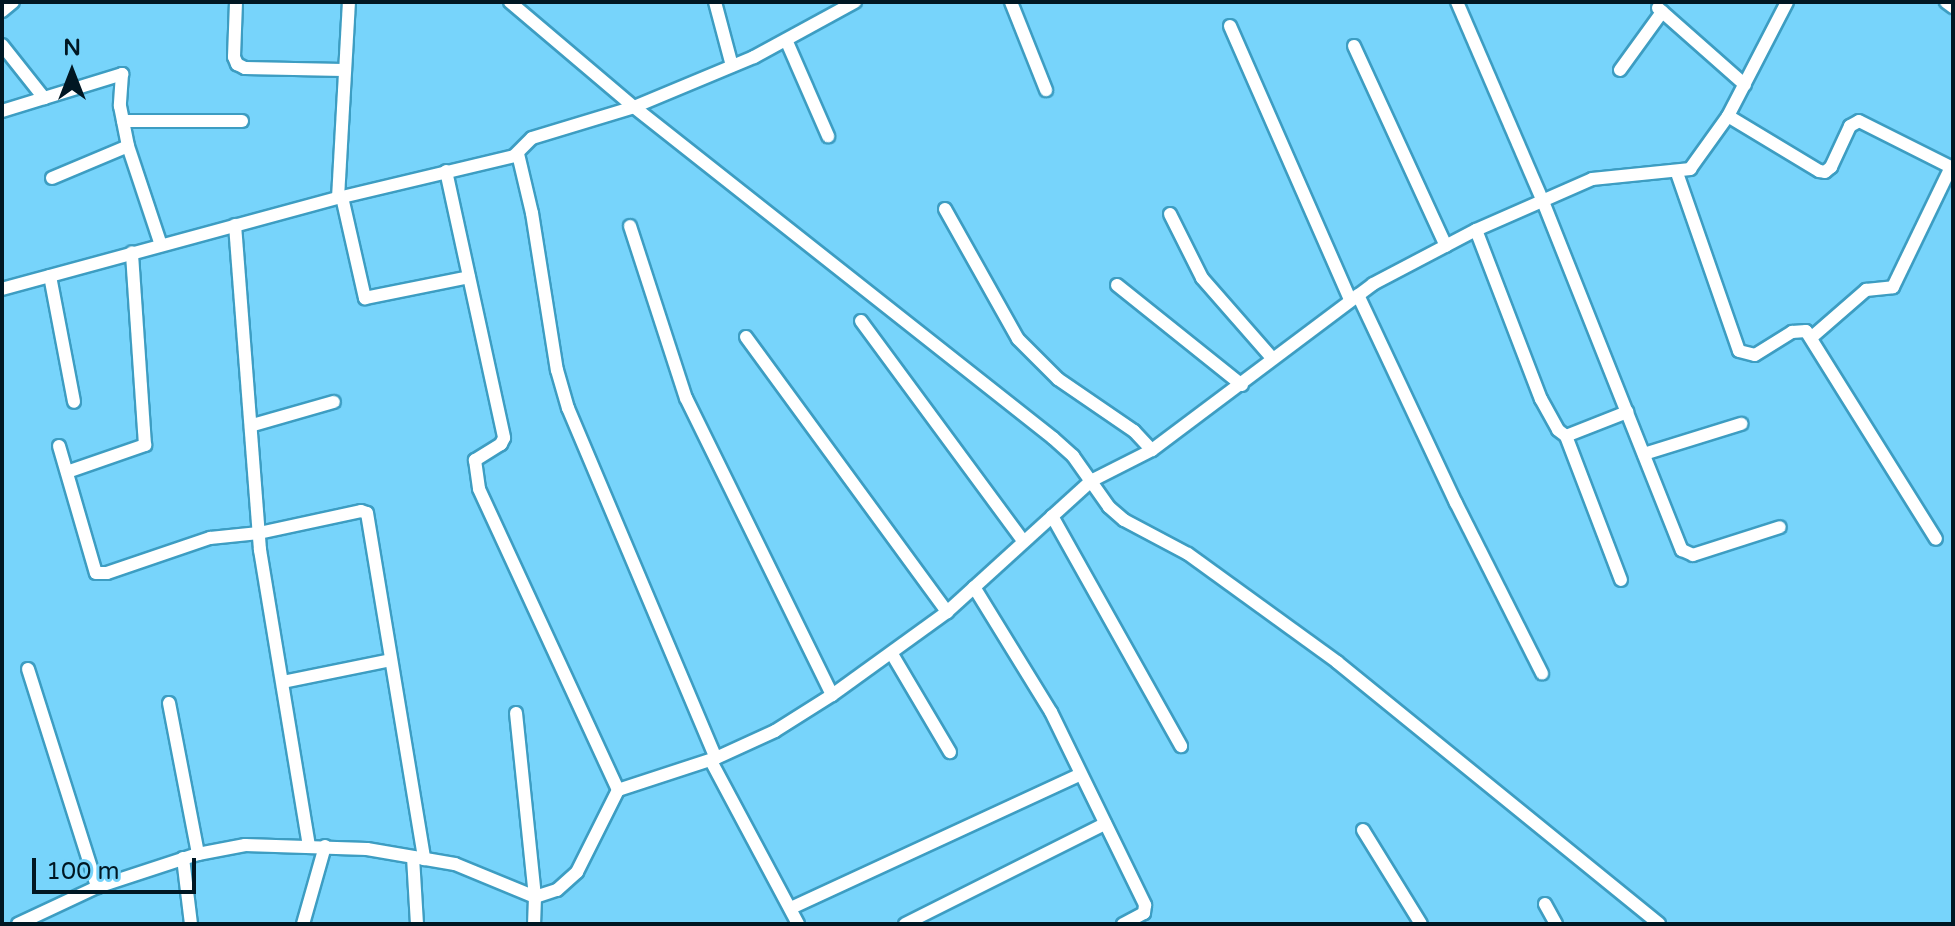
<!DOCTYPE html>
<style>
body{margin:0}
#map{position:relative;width:1955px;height:926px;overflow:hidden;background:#77d4fb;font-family:"Varela Round",sans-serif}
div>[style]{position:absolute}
.roads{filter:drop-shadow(2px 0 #3d9dc2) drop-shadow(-2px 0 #3d9dc2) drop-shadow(0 2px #3d9dc2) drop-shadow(0 -2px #3d9dc2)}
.street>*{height:12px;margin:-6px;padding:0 6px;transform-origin:6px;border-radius:6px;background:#fff}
span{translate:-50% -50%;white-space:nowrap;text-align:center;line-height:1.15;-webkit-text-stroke:7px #77d4fb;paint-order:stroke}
.frame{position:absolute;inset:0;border:4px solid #001723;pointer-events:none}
.north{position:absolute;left:32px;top:32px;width:80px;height:80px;-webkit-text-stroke:6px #77d4fb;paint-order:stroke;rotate:0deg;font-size:22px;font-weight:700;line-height:32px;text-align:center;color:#001723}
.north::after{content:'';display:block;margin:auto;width:28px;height:36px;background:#001723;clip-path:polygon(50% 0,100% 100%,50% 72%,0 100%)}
.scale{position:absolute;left:32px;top:858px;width:164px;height:36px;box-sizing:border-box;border:4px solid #001723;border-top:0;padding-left:10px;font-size:24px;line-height:28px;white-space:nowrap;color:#001723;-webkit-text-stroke:6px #77d4fb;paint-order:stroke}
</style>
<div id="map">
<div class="roads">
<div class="street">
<div style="left:236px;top:2px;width:55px;rotate:92.1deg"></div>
<div style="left:234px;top:57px;width:8px;rotate:67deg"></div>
<div style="left:237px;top:64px;width:9px;rotate:27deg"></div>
<div style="left:245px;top:68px;width:98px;rotate:1.2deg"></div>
<div style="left:510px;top:2px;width:162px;rotate:40.3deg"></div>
<div style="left:634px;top:107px;width:534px;rotate:38.31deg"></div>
<div style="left:1053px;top:438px;width:27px;rotate:42deg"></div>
<div style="left:1073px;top:456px;width:62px;rotate:54.8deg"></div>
<div style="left:1109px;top:507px;width:20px;rotate:41deg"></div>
<div style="left:1124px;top:520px;width:72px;rotate:28deg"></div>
<div style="left:1188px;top:554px;width:184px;rotate:35.9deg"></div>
<div style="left:1337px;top:662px;width:415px;rotate:39.1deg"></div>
<div style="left:715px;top:2px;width:66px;rotate:75.1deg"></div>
<div style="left:1011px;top:2px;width:95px;rotate:68.3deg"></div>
<div style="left:1457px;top:2px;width:215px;rotate:66.7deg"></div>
<div style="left:1542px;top:199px;width:378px;rotate:68.3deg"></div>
<div style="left:1682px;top:550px;width:12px;rotate:24deg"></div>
<div style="left:1693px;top:555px;width:91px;rotate:-17.8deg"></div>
<div style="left:1946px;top:2px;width:9px;rotate:36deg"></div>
<div style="left:1658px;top:8px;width:116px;rotate:41.5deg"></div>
<div style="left:2px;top:11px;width:14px;rotate:-39deg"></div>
<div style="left:1230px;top:26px;width:299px;rotate:66.3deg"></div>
<div style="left:787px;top:42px;width:103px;rotate:66.4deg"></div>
<div style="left:2px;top:45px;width:68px;rotate:51.6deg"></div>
<div style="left:1354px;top:46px;width:220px;rotate:65.3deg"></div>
<div style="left:1620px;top:70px;width:72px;rotate:-54.1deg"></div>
<div style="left:2px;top:111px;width:126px;rotate:-17.1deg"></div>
<div style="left:122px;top:74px;width:32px;rotate:94deg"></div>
<div style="left:120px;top:106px;width:41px;rotate:78.7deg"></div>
<div style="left:128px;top:146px;width:104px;rotate:71.6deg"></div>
<div style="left:1728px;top:116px;width:106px;rotate:31.1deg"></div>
<div style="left:1819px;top:171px;width:6px;rotate:9deg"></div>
<div style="left:1825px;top:172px;width:8px;rotate:-40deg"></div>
<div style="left:1831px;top:167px;width:45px;rotate:-65.1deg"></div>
<div style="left:1850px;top:126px;width:10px;rotate:-29deg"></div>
<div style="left:1859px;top:121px;width:105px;rotate:26.6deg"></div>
<div style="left:123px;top:121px;width:119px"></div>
<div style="left:518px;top:154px;width:61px;rotate:76.7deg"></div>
<div style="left:532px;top:213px;width:159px;rotate:81deg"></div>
<div style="left:557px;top:370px;width:40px;rotate:74deg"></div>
<div style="left:568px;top:408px;width:380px;rotate:67.1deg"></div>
<div style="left:446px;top:171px;width:273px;rotate:77.7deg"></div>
<div style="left:504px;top:438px;width:7px;rotate:117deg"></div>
<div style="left:501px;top:444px;width:31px;rotate:148deg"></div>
<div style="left:475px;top:460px;width:29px;rotate:82deg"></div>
<div style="left:479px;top:489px;width:332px;rotate:65.2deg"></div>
<div style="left:1677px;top:173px;width:188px;rotate:70.8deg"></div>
<div style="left:1739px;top:351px;width:16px;rotate:14deg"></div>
<div style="left:1755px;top:355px;width:44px;rotate:-31.9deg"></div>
<div style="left:1792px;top:332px;width:14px;rotate:-4deg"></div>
<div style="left:1806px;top:331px;width:245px;rotate:58deg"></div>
<div style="left:52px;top:178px;width:82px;rotate:-22.8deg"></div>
<div style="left:342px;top:197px;width:104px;rotate:77.2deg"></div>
<div style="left:365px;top:298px;width:106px;rotate:-11.4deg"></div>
<div style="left:338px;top:198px;width:196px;rotate:-86.8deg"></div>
<div style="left:945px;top:209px;width:149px;rotate:60.7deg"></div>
<div style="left:1018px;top:339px;width:57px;rotate:45deg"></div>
<div style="left:1058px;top:379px;width:92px;rotate:34.4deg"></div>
<div style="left:1134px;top:431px;width:26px;rotate:47deg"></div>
<div style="left:1170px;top:214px;width:72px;rotate:63.4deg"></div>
<div style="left:1202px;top:278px;width:106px;rotate:48.8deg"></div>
<div style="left:235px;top:225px;width:326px;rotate:85.6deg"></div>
<div style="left:260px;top:550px;width:299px;rotate:80.6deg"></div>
<div style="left:630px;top:226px;width:181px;rotate:72deg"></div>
<div style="left:686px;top:398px;width:331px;rotate:63.8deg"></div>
<div style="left:1476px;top:230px;width:181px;rotate:69deg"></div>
<div style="left:1541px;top:399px;width:35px;rotate:61deg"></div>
<div style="left:1558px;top:430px;width:10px;rotate:37deg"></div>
<div style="left:1566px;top:436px;width:66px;rotate:-21.5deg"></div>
<div style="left:50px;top:276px;width:128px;rotate:79.2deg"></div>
<div style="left:1117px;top:285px;width:160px;rotate:38.7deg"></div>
<div style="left:2px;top:289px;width:348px;rotate:-15.2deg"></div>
<div style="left:338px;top:198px;width:181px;rotate:-13.4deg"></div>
<div style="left:514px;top:156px;width:25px;rotate:-45deg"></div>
<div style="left:532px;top:138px;width:107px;rotate:-16.9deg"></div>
<div style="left:634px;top:107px;width:130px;rotate:-22.6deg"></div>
<div style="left:754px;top:57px;width:115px;rotate:-28.6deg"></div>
<div style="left:1358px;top:295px;width:230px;rotate:64.8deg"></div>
<div style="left:1456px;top:503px;width:191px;rotate:63.2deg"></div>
<div style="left:861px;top:321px;width:273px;rotate:53.6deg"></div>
<div style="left:746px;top:337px;width:341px;rotate:53.8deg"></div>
<div style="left:1812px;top:337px;width:72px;rotate:-41deg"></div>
<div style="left:1866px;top:290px;width:27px;rotate:-6deg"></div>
<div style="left:1893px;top:287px;width:133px;rotate:-64.2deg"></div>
<div style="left:253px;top:425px;width:84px;rotate:-15.9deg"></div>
<div style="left:1566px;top:436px;width:154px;rotate:69.1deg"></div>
<div style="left:59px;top:446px;width:132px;rotate:73.8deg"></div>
<div style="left:96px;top:573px;width:11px"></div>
<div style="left:107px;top:573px;width:109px;rotate:-18.8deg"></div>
<div style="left:210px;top:538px;width:49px;rotate:-5.8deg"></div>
<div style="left:259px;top:533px;width:104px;rotate:-12.2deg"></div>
<div style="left:361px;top:511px;width:6px;rotate:18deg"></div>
<div style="left:367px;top:513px;width:351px;rotate:80.6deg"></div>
<div style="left:1644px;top:454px;width:102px;rotate:-17.2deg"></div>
<div style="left:67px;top:472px;width:83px;rotate:-19.1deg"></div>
<div style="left:145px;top:445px;width:193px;rotate:-93.9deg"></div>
<div style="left:1052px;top:516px;width:264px;rotate:60.7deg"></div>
<div style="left:974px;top:587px;width:147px;rotate:58.4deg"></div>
<div style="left:1051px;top:712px;width:215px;rotate:64deg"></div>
<div style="left:1145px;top:905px;width:8px;rotate:97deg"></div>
<div style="left:1144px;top:913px;width:24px;rotate:152deg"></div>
<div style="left:892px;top:654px;width:114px;rotate:59.4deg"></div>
<div style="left:28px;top:669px;width:229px;rotate:72.4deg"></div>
<div style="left:283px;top:682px;width:110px;rotate:-11.5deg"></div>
<div style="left:169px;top:703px;width:154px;rotate:79.1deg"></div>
<div style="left:516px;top:713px;width:185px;rotate:84.1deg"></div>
<div style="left:535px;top:897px;width:27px;rotate:92deg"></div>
<div style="left:711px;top:761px;width:185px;rotate:61.9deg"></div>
<div style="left:1363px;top:830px;width:110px;rotate:58.3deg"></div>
<div style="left:413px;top:857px;width:67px;rotate:86.6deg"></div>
<div style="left:183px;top:858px;width:66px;rotate:83.1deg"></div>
<div style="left:1545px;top:904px;width:23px;rotate:61deg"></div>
<div style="left:791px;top:908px;width:319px;rotate:-24.8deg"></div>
<div style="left:18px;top:924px;width:87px;rotate:-25.1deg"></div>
<div style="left:97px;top:887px;width:106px;rotate:-18.1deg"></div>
<div style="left:198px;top:854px;width:48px;rotate:-10.8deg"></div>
<div style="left:245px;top:845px;width:122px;rotate:1.9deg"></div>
<div style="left:367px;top:849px;width:89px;rotate:9.7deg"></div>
<div style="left:455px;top:864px;width:87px;rotate:22.4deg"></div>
<div style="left:535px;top:897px;width:23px;rotate:-18deg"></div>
<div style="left:557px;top:890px;width:27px;rotate:-42deg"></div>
<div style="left:577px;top:872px;width:92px;rotate:-63.4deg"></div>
<div style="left:618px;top:790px;width:103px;rotate:-18.1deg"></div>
<div style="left:716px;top:758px;width:65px;rotate:-24.6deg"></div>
<div style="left:775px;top:731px;width:67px;rotate:-32.3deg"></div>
<div style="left:832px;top:695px;width:142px;rotate:-35.8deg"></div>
<div style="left:947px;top:612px;width:195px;rotate:-42.3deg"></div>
<div style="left:1091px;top:481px;width:68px;rotate:-26.9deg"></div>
<div style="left:1152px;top:450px;width:276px;rotate:-36.9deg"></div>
<div style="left:1373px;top:284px;width:116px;rotate:-27.7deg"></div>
<div style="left:1476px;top:230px;width:127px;rotate:-23.7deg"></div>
<div style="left:1592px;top:179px;width:99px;rotate:-5.8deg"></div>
<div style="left:1690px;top:169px;width:65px;rotate:-54.4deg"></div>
<div style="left:1728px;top:116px;width:128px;rotate:-62.6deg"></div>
<div style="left:303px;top:924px;width:81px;rotate:-74.2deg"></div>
<div style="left:905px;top:924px;width:224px;rotate:-26.6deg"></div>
</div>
</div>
<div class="frame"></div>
<div class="north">N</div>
<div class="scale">100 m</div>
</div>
